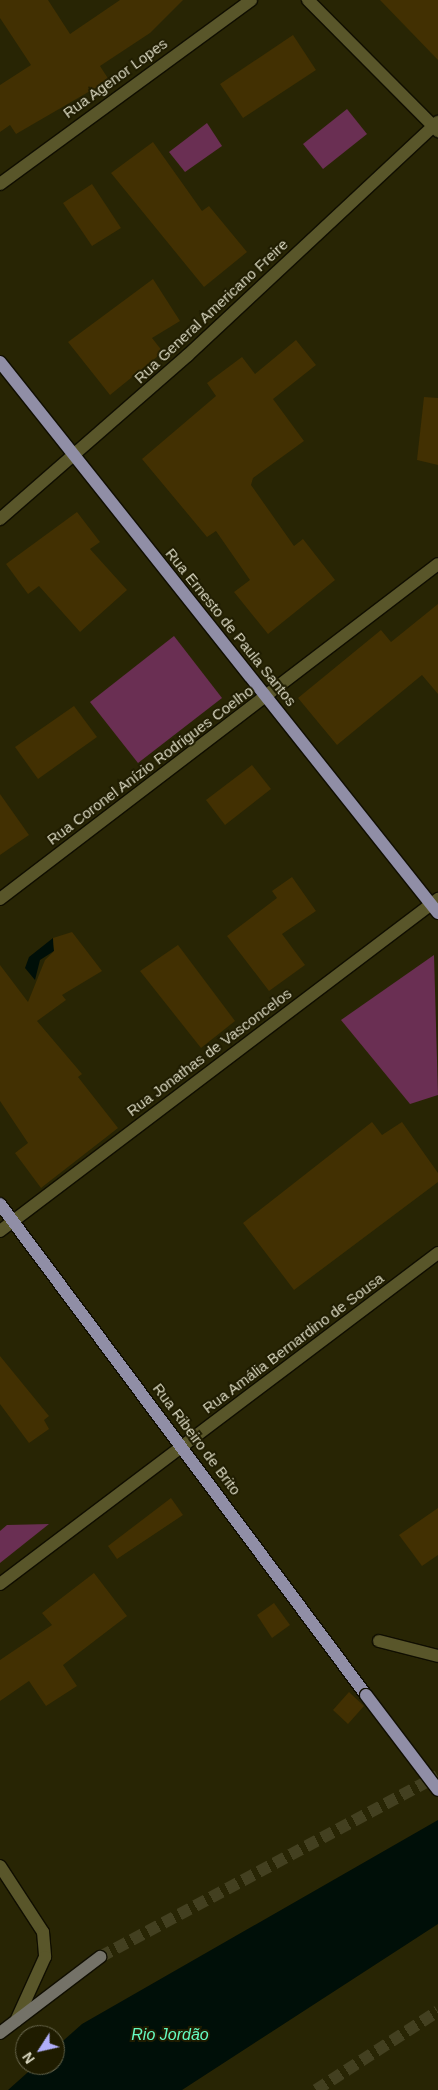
<!DOCTYPE html>
<meta charset="utf-8">
<style>
body{margin:0}
#map{position:relative;width:438px;height:2090px;overflow:hidden;background:#282504;font-family:Arial,sans-serif}
div>[style]{position:absolute}
.green>*{inset:0;background:#6a2f53}
.water>*{inset:0;background:#000f08}
.building>*{inset:0;background:#423002}
.secondary-tunnel>*{height:12px;margin-top:-6px;transform-origin:0;background:repeating-linear-gradient(90deg,#434020 0 12px,transparent 0 18px)}
.roads{filter:drop-shadow(1px 0 #100e00) drop-shadow(-1px 0 #100e00) drop-shadow(0 1px #100e00) drop-shadow(0 -1px #100e00)}
.minor>*{height:12px;margin:-6px;padding:0 6px;transform-origin:6px;border-radius:6px;background:#59562a}
.tertiary>*{height:12px;margin:-6px;padding:0 6px;transform-origin:6px;border-radius:6px;background:#59562a}
.secondary>*{height:12px;margin:-6px;padding:0 6px;transform-origin:6px;border-radius:6px;background:#747268}
.primary>*{height:12px;margin:-6px;padding:0 6px;transform-origin:6px;border-radius:6px;background:#908ea6}
.bridges{filter:drop-shadow(1px 0 #100e00) drop-shadow(-1px 0 #100e00) drop-shadow(0 1px #100e00) drop-shadow(0 -1px #100e00)}
.primary-bridge>*{height:12px;margin:-6px;padding:0 6px;transform-origin:6px;border-radius:6px;background:#908ea6}
span{translate:-50% -50%;white-space:nowrap;text-align:center;line-height:1.15;-webkit-text-stroke:4px #1f1c00;paint-order:stroke}
.street-label{font-size:15px;color:#dbd9c2}
.water-label{font-size:16px;color:#65fbc1;font-style:italic}
.north{position:absolute;left:15px;top:2025px;width:50px;height:50px;box-sizing:border-box;background:#1f1c00;border:1px solid #6a684e;border-radius:50%;rotate:235deg;font-size:14px;font-weight:700;line-height:20px;text-align:center;color:#dbd9c2}
.north::after{content:'';display:block;margin:auto;width:18px;height:22px;background:#b0aefa;clip-path:polygon(50% 0,100% 100%,50% 72%,0 100%)}
</style>
<div id="map">
<div class="green">
<div style="clip-path:polygon(347px 109px,367px 134px,323px 169px,303px 144px)"></div>
<div style="clip-path:polygon(207px 123px,222px 146px,185px 172px,169px 152px)"></div>
<div style="clip-path:polygon(174px 636px,222px 698px,138px 763px,90px 702px)"></div>
<div style="clip-path:polygon(434px 955px,438px 1095px,410px 1104px,341px 1020px)"></div>
<div style="clip-path:polygon(49px 1524px,0 1563px,0 1531px,7px 1525px)"></div>
</div>
<div class="water">
<div style="clip-path:polygon(53px 938px,54px 951px,40px 960px,35px 980px,25px 968px,29px 957px)"></div>
<div style="clip-path:polygon(438px 1820px,438px 1924px,182px 2090px,8px 2090px,36px 2065px,55px 2065px,55px 2048px,82px 2024px)"></div>
</div>
<div class="building">
<div style="clip-path:polygon(0 0,48px 0,70px 34px,120px 0,183px 0,150px 33px,100px 66px,109px 80px,16px 134px,10px 125px,0 132px,0 85px,31px 65px,0 18px)"></div>
<div style="clip-path:polygon(380px 0,438px 0,438px 60px)"></div>
<div style="clip-path:polygon(293px 35px,316px 70px,243px 118px,220px 84px)"></div>
<div style="clip-path:polygon(153px 142px,202px 211px,209px 206px,247px 252px,204px 287px,111px 173px)"></div>
<div style="clip-path:polygon(92px 184px,121px 228px,92px 246px,63px 203px)"></div>
<div style="clip-path:polygon(153px 279px,180px 321px,152px 338px,163px 352px,110px 395px,68px 342px)"></div>
<div style="clip-path:polygon(296px 340px,316px 365px,273px 399px,304px 441px,253px 478px,251px 485px,294px 546px,303px 539px,335px 580px,268px 634px,234px 592px,250px 580px,216px 531px,207px 537px,142px 459px,216px 396px,207px 383px,242px 357px,255px 374px)"></div>
<div style="clip-path:polygon(424px 397px,438px 398px,438px 465px,417px 460px)"></div>
<div style="clip-path:polygon(77px 512px,100px 542px,90px 549px,127px 590px,80px 632px,39px 586px,28px 594px,6px 564px)"></div>
<div style="clip-path:polygon(438px 604px,438px 694px,422px 675px,337px 745px,298px 698px,381px 630px,391px 642px)"></div>
<div style="clip-path:polygon(74px 706px,97px 737px,38px 779px,15px 747px)"></div>
<div style="clip-path:polygon(252px 765px,271px 789px,225px 825px,206px 800px)"></div>
<div style="clip-path:polygon(0 794px,29px 835px,0 855px)"></div>
<div style="clip-path:polygon(292px 877px,316px 911px,282px 934px,305px 965px,269px 991px,227px 936px,277px 898px,272px 891px)"></div>
<div style="clip-path:polygon(72px 932px,102px 971px,62px 995px,66px 1000px,37px 1021px,82px 1074px,78px 1077px,118px 1128px,41px 1188px,15px 1153px,28px 1143px,0 1101px,0 965px,28px 1002px,45px 960px,54px 951px,53px 938px)"></div>
<div style="clip-path:polygon(178px 945px,235px 1021px,201px 1048px,140px 971px)"></div>
<div style="clip-path:polygon(372px 1122px,382px 1135px,402px 1122px,438px 1173px,438px 1182px,294px 1290px,243px 1223px)"></div>
<div style="clip-path:polygon(0 1356px,49px 1416px,44px 1420px,49px 1429px,29px 1443px,0 1404px)"></div>
<div style="clip-path:polygon(171px 1498px,183px 1515px,117px 1559px,108px 1546px)"></div>
<div style="clip-path:polygon(438px 1508px,438px 1555px,422px 1566px,399px 1535px)"></div>
<div style="clip-path:polygon(94px 1573px,127px 1616px,63px 1665px,77px 1686px,46px 1706px,29px 1681px,0 1701px,0 1660px,52px 1625px,42px 1613px)"></div>
<div style="clip-path:polygon(274px 1603px,290px 1625px,272px 1638px,257px 1615px)"></div>
<div style="clip-path:polygon(349px 1692px,364px 1706px,348px 1724px,333px 1710px)"></div>
</div>
<div class="secondary-tunnel">
<div style="left:100px;top:1957px;width:383px;rotate:-28.2deg"></div>
<div style="left:316px;top:2090px;width:145px;rotate:-32.9deg"></div>
</div>
<div class="roads">
<div class="minor">
<div style="left:308px;top:0;width:185px;rotate:45.2deg"></div>
<div style="left:0;top:184px;width:311px;rotate:-36.2deg"></div>
<div style="left:0;top:519px;width:249px;rotate:-41.1deg"></div>
<div style="left:188px;top:355px;width:342px;rotate:-43deg"></div>
<div style="left:0;top:1231px;width:550px;rotate:-37.16deg"></div>
<div style="left:0;top:1584px;width:549px;rotate:-37.08deg"></div>
<div style="left:379px;top:1641px;width:61px;rotate:14.3deg"></div>
<div style="left:0;top:1866px;width:79px;rotate:56.9deg"></div>
<div style="left:43px;top:1932px;width:25px;rotate:85deg"></div>
<div style="left:45px;top:1957px;width:70px;rotate:114.4deg"></div>
</div>
<div class="tertiary">
<div style="left:0;top:899px;width:551px;rotate:-37.41deg"></div>
</div>
<div class="secondary">
<div style="left:0;top:2033px;width:126px;rotate:-37.2deg"></div>
</div>
<div class="primary">
<div style="left:0;top:362px;width:704px;rotate:51.52deg"></div>
<div style="left:0;top:1204px;width:612px;rotate:53.3deg"></div>
</div>
</div>
<div class="bridges">
<div class="primary-bridge">
<div style="left:366px;top:1695px;width:119px;rotate:52.8deg"></div>
</div>
</div>
<div class="street-label">
<span style="left:115px;top:78px;rotate:-36deg">Rua Agenor Lopes</span>
<span style="left:211px;top:311px;rotate:-43deg">Rua General Americano Freire</span>
<span style="left:231px;top:627px;rotate:51deg">Rua Ernesto de Paula Santos</span>
<span style="left:150px;top:765px;rotate:-37deg">Rua Coronel Anízio Rodrigues Coelho</span>
<span style="left:209px;top:1052px;rotate:-37deg">Rua Jonathas de Vasconcelos</span>
<span style="left:293px;top:1343px;rotate:-37deg">Rua Amália Bernardino de Sousa</span>
<span style="left:197px;top:1439px;rotate:53deg">Rua Ribeiro de Brito</span>
</div>
<div class="water-label">
<span style="left:170px;top:2035px">Rio Jordão</span>
</div>
<div class="north">N</div>
</div>
